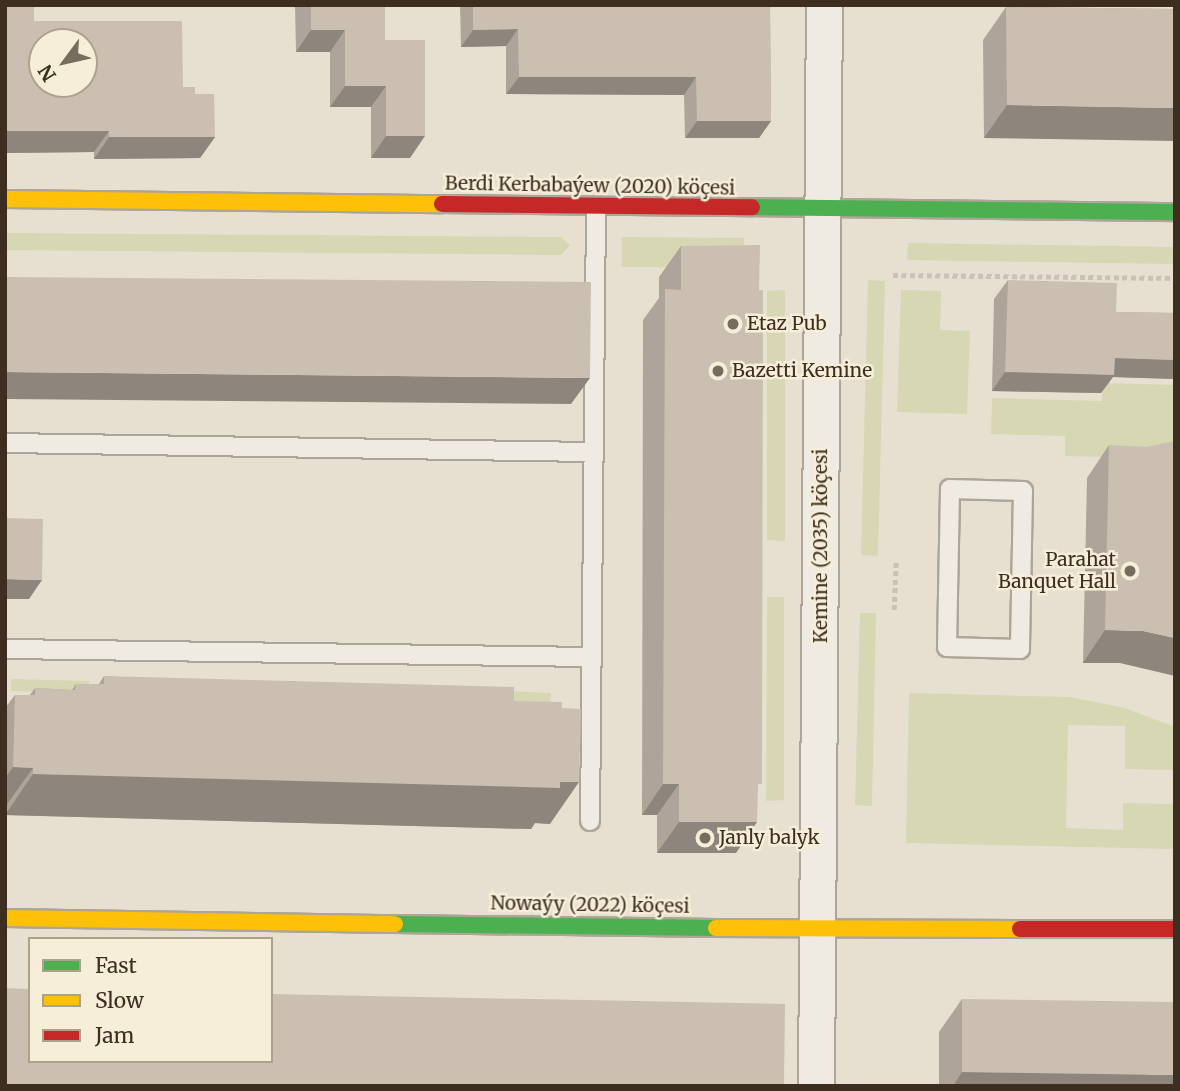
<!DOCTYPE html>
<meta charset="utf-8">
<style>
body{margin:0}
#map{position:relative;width:1180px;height:1091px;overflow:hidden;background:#e7e0d1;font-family:Merriweather,serif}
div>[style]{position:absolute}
.green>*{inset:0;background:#d6d7b3}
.path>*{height:4.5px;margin-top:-2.25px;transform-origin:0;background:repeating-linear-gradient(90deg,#c8c2b9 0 5px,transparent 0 8.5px)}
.roads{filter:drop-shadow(2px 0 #ada599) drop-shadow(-2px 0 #ada599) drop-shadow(0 2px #ada599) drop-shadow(0 -2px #ada599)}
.lane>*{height:18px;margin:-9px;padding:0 9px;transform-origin:9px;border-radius:9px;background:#efebe3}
.street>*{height:35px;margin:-17.5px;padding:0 17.5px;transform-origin:17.5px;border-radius:17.5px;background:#efebe3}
.fast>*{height:16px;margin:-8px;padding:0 8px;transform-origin:8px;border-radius:8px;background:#4caf50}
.slow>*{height:16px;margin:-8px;padding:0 8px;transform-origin:8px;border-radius:8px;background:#ffc107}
.jam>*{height:16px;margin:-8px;padding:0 8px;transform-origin:8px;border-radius:8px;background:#c62828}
.wall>*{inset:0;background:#afa499}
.shaded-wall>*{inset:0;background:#8e867d}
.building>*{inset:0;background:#cbbfb2}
.dots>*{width:19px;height:19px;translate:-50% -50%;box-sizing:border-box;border:4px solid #f7eed8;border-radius:50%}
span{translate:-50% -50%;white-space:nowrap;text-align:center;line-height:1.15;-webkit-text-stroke:5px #f7eed8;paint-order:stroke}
.street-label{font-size:19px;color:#3d2e20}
.poi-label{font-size:19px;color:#3d2e20}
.left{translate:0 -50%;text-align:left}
.right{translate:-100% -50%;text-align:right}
.frame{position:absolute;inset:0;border:7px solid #3d2e20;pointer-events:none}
.legend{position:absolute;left:28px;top:937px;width:245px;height:126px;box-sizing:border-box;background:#f7eed8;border:2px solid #ada18e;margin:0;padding:9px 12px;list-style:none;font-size:21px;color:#3d2e20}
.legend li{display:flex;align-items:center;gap:14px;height:35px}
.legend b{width:35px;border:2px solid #ada18e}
.north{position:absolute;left:28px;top:28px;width:70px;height:70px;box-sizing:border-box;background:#f7eed8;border:2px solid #ada18e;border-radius:50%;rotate:237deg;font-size:19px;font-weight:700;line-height:28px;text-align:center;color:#3d2e20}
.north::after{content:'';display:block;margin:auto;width:24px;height:32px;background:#786c5e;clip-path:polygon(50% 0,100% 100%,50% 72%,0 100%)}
</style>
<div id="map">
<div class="green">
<div style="clip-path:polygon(5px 233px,561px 237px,570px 245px,561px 255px,5px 250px)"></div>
<div style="clip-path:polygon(622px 237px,744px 238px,744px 268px,622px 267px)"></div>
<div style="clip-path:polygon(908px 243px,1175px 247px,1175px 264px,907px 260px)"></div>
<div style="clip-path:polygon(868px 280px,885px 281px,878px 556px,861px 555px)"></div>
<div style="clip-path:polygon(785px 290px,785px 541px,767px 540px,767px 291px)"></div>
<div style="clip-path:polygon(901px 290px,941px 291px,940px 330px,970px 331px,967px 414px,897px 412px)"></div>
<div style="clip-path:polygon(1103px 383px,1175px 385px,1175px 445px,1110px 457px,1065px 456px,1065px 436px,991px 434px,992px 398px,1102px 401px)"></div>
<div style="clip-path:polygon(767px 597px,784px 597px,784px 800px,766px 801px)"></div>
<div style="clip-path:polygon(860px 613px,876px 613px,872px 806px,855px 805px)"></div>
<div style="clip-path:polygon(11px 679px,89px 681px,89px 694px,11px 691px)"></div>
<div style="clip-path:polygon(486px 690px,551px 693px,550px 706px,486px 704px)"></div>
<div style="clip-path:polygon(909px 693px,1070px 697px,1125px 708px,1175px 727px,1175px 770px,1125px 769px,1125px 726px,1068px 725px,1066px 828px,1123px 830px,1123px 803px,1175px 804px,1175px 849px,906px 843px)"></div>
</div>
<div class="path">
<div style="left:893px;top:275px;width:282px;rotate:0.6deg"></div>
<div style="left:894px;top:610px;width:49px;rotate:-87.7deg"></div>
</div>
<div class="roads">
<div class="lane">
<div style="left:5px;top:443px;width:588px;rotate:0.88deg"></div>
<div style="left:950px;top:489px;width:73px;rotate:1.6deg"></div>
<div style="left:1023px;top:491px;width:158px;rotate:91.1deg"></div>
<div style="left:1020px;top:649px;width:73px;rotate:-178.4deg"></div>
<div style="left:947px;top:647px;width:158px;rotate:-88.9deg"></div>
<div style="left:5px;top:649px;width:586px;rotate:0.78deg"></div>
<div style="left:590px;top:821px;width:614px;rotate:-89.44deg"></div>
</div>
<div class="street">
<div style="left:816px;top:1086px;width:1081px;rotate:-89.58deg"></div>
</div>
<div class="fast">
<div style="left:752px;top:207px;width:423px;rotate:0.7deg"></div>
<div style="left:395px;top:924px;width:321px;rotate:0.7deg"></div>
</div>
<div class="slow">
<div style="left:5px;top:199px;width:437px;rotate:0.7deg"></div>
<div style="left:5px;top:918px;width:390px;rotate:0.9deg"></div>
<div style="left:716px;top:928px;width:304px;rotate:0.2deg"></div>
</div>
<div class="jam">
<div style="left:442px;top:204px;width:310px;rotate:0.6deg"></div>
<div style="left:1020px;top:929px;width:155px"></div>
</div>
</div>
<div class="wall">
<div style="clip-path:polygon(5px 5px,34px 21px,183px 87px,195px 94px,215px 137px,200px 158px,94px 159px,94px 152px,5px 153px)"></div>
<div style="clip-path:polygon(295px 5px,385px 5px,385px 40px,410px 158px,371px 158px,371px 107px,330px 107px,330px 52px,296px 52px)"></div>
<div style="clip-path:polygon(460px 5px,770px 5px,771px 121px,759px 138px,685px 138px,684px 95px,506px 94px,506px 46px,461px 47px)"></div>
<div style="clip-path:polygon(1006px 7px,1175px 9px,984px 138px,983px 40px)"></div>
<div style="clip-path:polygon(681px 246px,758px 790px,736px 853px,657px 853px,657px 815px,642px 815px,643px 320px,659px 298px,659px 277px)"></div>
<div style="clip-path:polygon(1008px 280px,1116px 312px,1175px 313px,1175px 379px,1113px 377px,1101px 393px,992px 391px,994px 299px)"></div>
<div style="clip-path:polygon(1109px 445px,1120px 663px,1083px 663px,1087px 478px)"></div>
<div style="clip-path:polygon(104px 676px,514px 701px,550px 824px,535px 823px,531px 829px,5px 815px,5px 708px,15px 695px,30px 695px,35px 688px,72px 690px,76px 684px,99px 684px)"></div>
<div style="clip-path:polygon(962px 999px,1175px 1086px,939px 1086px,939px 1032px)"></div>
</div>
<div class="shaded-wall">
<div style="clip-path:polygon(518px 29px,506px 46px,461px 47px,473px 30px)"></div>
<div style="clip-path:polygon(311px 30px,345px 30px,330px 52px,296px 52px)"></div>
<div style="clip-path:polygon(519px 77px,696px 77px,684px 95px,506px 94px)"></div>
<div style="clip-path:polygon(345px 86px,386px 86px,371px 107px,330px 107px)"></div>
<div style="clip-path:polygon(1007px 105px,1175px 108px,1175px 141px,984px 138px)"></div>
<div style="clip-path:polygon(697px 121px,771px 121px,759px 138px,685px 138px)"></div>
<div style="clip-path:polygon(5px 131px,109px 131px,94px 152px,5px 153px)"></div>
<div style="clip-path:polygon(386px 136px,425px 136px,410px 158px,371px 158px)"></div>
<div style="clip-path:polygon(109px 137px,215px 137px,200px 158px,94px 159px)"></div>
<div style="clip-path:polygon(1115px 358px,1175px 360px,1175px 379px,1113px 377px,1101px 393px,992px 391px,1005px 372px)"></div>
<div style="clip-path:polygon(5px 372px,590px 378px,571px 404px,5px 399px)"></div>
<div style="clip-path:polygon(5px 579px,42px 580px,29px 599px,5px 599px)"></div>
<div style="clip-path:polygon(1105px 630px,1143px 631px,1175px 638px,1175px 676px,1120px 663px,1083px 663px)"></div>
<div style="clip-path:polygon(13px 767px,33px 768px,5px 807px,5px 778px)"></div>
<div style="clip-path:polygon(33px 774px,560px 782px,579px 782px,550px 824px,535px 823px,531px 829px,5px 815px)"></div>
<div style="clip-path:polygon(663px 784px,679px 784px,657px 815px,642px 815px)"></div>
<div style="clip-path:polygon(679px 822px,757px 822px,736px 853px,657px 853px)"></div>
<div style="clip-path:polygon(962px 1072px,1175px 1075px,1175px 1086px,953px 1086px)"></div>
</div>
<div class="building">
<div style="clip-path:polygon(evenodd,5px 5px,34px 5px,34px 21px,182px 21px,183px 87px,195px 87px,195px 94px,214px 94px,215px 137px,109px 137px,109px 131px,5px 131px,5px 5px,42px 42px,84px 42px,84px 84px,42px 84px,42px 42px)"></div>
<div style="clip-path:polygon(311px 5px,385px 5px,385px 40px,425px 40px,425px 136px,386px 136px,386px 86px,345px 86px,345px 30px,311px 30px)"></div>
<div style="clip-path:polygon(473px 5px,770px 5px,771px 121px,697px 121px,696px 77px,519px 77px,518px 29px,473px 30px)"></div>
<div style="clip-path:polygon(1006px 7px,1175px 9px,1175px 108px,1007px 105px)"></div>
<div style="clip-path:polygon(760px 245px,759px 290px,763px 290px,762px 784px,758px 784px,757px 822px,679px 822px,679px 784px,663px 784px,665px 289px,681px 290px,681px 246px)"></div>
<div style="clip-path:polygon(5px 277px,591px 282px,590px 378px,5px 372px)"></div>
<div style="clip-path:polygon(1008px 280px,1117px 283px,1116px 312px,1175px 313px,1175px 360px,1115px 358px,1114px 375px,1005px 372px)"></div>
<div style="clip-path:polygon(1175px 441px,1175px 638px,1143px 631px,1105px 630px,1109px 445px,1146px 447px)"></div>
<div style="clip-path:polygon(5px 518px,43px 519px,42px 580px,5px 579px)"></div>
<div style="clip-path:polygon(104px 676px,514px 687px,514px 701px,562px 702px,562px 708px,581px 709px,579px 782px,560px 782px,560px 788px,33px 774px,33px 768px,13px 767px,15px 695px,35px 695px,35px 688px,75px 690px,76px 684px,104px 684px)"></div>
<div style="clip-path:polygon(5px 988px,30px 989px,30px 1061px,271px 1061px,271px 994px,785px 1004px,784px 1086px,5px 1086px)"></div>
<div style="clip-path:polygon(962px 999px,1175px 1002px,1175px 1075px,962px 1072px)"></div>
</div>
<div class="dots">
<div style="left:733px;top:324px;background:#786c5e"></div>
<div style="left:718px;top:371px;background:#786c5e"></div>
<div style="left:1130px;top:571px;background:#786c5e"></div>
<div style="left:705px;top:838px;background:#786c5e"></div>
</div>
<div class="street-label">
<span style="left:590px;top:186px;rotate:1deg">Berdi Kerbabaýew (2020) köçesi</span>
<span style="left:821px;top:546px;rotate:-90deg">Kemine (2035) köçesi</span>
<span style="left:590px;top:905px;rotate:1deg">Nowaýy (2022) köçesi</span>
</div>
<div class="poi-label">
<span class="left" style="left:747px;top:324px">Etaz Pub</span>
<span class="left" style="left:732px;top:371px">Bazetti Kemine</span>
<span class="right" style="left:1116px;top:571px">Parahat<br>Banquet Hall</span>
<span class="left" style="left:719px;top:838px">Janly balyk</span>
</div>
<div class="frame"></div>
<ul class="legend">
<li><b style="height:9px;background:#4caf50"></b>Fast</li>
<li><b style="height:9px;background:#ffc107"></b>Slow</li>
<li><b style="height:9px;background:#c62828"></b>Jam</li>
</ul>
<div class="north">N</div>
</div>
